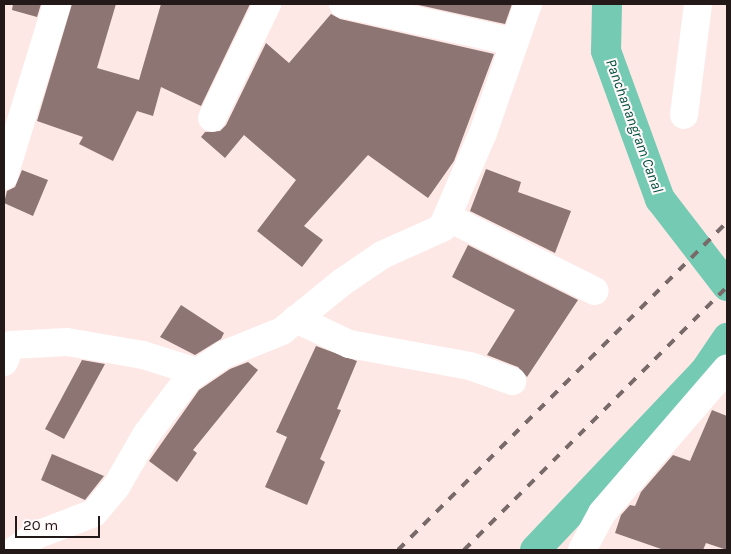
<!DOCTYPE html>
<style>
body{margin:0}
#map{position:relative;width:731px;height:554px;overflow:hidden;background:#fde8e6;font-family:Karla,sans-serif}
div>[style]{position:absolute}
.canal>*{height:30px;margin:-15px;padding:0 15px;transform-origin:15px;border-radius:15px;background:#74cab2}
.building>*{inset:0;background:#8c7572}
.minor>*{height:28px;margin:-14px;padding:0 14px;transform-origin:14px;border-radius:14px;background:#fff}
.rail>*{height:4px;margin-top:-2px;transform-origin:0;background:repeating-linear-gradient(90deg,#786a69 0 9px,transparent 0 18px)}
span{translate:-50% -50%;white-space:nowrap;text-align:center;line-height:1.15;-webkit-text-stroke:4px #fff9f9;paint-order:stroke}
.water-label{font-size:15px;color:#004d3e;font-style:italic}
.frame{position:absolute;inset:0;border:5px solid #221918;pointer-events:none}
.scale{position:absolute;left:15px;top:516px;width:85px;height:22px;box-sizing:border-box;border:2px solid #221918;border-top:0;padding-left:6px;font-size:15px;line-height:18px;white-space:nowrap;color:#221918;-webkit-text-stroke:4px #fff9f9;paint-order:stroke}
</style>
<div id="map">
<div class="canal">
<div style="left:607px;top:4px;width:47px;rotate:91.2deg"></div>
<div style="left:606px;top:51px;width:158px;rotate:70deg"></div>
<div style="left:660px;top:199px;width:110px;rotate:52.4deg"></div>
<div style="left:535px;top:550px;width:247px;rotate:-46.5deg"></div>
<div style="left:705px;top:371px;width:40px;rotate:-56deg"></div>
</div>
<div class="building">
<div style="clip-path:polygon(13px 4px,41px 4px,37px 17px,12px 10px)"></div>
<div style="clip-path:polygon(72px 4px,116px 4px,97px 68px,139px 80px,161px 4px,250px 4px,201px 106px,161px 87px,153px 116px,137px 111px,113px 161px,79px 144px,83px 137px,37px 121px)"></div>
<div style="clip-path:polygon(414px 4px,512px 4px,505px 24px)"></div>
<div style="clip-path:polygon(331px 14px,340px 19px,494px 54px,454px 161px,428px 198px,368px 155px,304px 226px,323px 240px,302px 267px,257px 231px,296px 180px,244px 135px,225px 158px,201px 137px,205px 132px,220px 131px,226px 125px,266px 43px,289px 63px)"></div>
<div style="clip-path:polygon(486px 169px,521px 182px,518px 192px,571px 211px,555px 253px,470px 211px)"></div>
<div style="clip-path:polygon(22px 170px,48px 180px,33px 216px,4px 203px,7px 191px,15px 187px)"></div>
<div style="clip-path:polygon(468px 245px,578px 300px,527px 377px,518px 367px,487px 355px,515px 310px,452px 277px)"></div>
<div style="clip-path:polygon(181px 305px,224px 333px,221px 339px,195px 355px,160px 337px)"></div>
<div style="clip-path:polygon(316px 346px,357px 361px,337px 409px,341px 410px,320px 459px,325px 462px,307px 505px,265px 487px,287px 437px,276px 432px)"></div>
<div style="clip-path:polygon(82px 360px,105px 364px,64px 439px,45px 429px)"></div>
<div style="clip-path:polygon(248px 362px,258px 370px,193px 450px,197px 453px,177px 482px,149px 461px,199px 390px,230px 369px)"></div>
<div style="clip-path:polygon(712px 410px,727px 416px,727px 550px,706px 543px,703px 550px,664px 550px,615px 533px,621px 515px,630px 505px,635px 506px,641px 492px,673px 455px,690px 461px)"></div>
<div style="clip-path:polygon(52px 454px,104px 476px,85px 500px,41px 480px)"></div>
</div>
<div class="minor">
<div style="left:343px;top:4px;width:175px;rotate:12.5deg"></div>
<div style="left:684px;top:115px;width:112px;rotate:-82.8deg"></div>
<div style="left:212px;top:118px;width:127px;rotate:-64.2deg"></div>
<div style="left:4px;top:176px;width:180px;rotate:-72.9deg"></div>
<div style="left:447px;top:217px;width:165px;rotate:26.6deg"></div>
<div style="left:296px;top:319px;width:59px;rotate:25.3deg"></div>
<div style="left:349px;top:344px;width:123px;rotate:10.3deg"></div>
<div style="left:470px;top:366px;width:45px;rotate:19.7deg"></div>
<div style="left:4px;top:362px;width:18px;rotate:-68deg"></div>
<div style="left:11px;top:345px;width:56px;rotate:-3.1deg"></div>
<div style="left:67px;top:342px;width:77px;rotate:9.7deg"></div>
<div style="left:143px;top:355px;width:57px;rotate:17.5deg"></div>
<div style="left:15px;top:550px;width:24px;rotate:-36deg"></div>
<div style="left:34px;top:536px;width:64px;rotate:-21deg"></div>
<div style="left:94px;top:513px;width:34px;rotate:-50deg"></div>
<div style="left:116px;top:487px;width:60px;rotate:-60deg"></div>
<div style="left:146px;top:435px;width:70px;rotate:-53.1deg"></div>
<div style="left:188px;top:379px;width:42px;rotate:-34.4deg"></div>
<div style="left:223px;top:355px;width:64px;rotate:-22.1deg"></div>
<div style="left:282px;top:331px;width:76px;rotate:-39.1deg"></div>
<div style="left:341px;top:283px;width:50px;rotate:-34.3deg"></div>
<div style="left:382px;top:255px;width:66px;rotate:-24.2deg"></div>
<div style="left:442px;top:228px;width:103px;rotate:-66.7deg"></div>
<div style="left:483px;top:133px;width:137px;rotate:-70.8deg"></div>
<div style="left:582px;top:550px;width:42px;rotate:-61.6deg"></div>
<div style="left:602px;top:513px;width:191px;rotate:-49.2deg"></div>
</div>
<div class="rail">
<div style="left:398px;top:550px;width:465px;rotate:-44.9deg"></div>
<div style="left:464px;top:550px;width:372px;rotate:-45deg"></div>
</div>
<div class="water-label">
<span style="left:634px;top:126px;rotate:70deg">Panchanangram Canal</span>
</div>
<div class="frame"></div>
<div class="scale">20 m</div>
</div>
